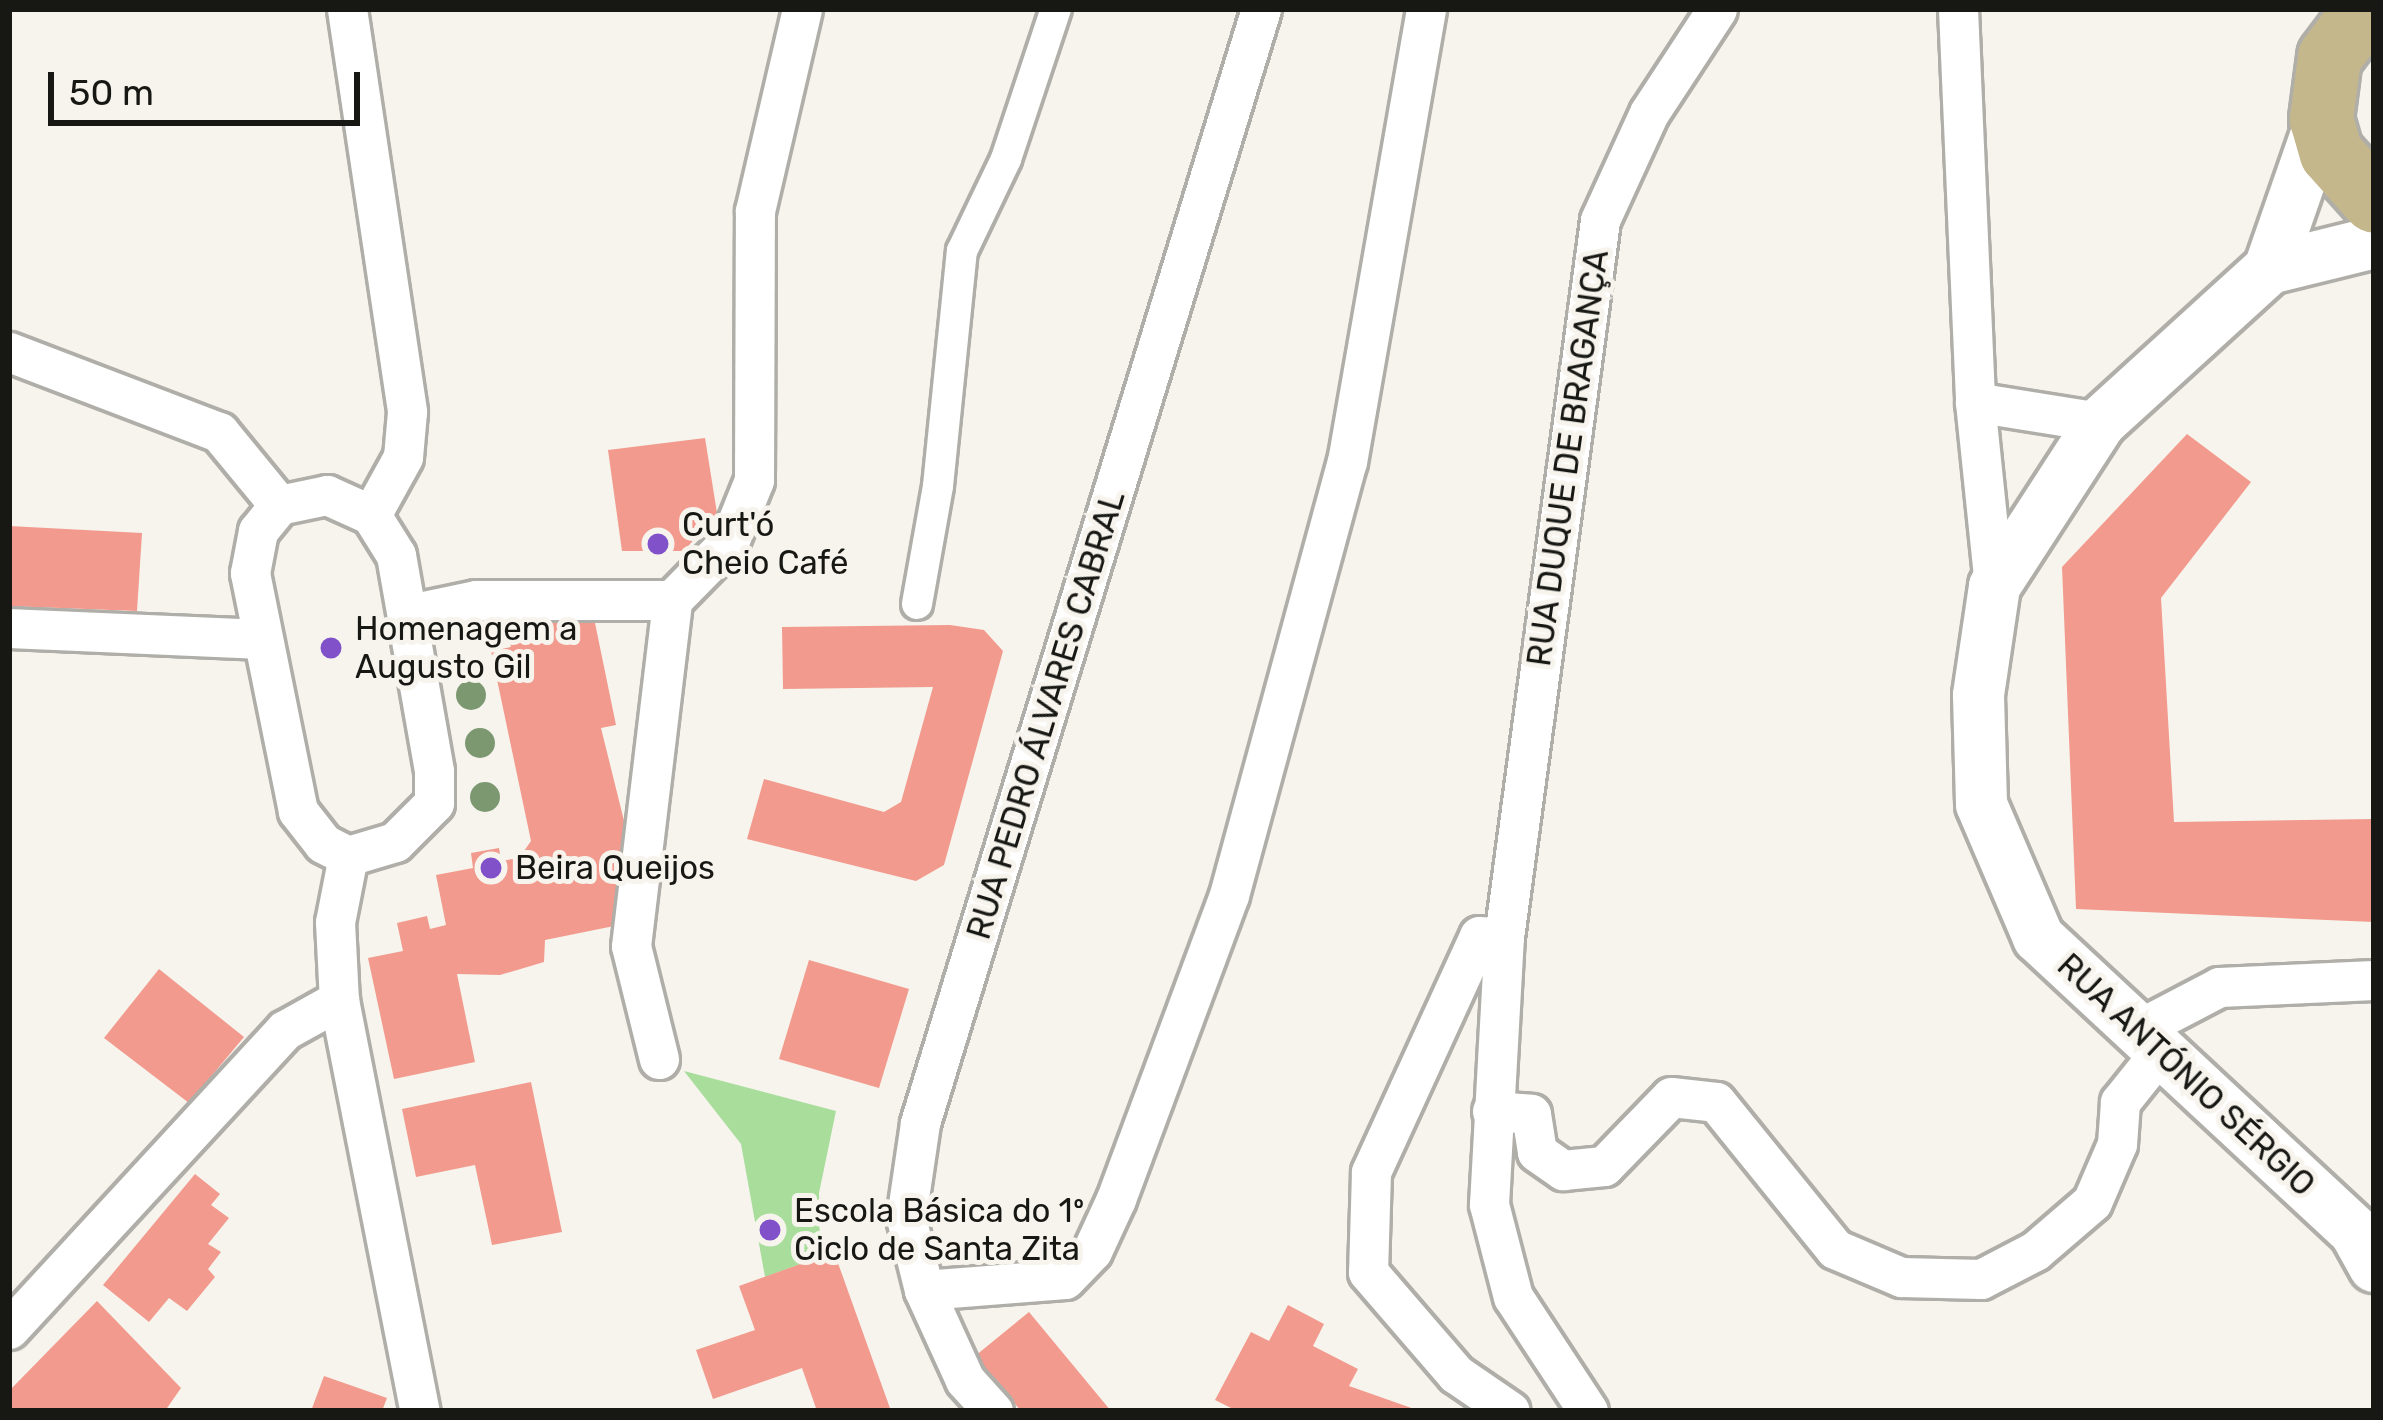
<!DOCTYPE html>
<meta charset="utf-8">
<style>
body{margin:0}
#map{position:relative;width:2383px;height:1420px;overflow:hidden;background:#f6f4ed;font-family:Rubik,sans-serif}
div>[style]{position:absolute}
.green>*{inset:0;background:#a8dd9c}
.building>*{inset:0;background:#f29a8d}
.roads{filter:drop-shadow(3px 0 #b0aea8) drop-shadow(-3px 0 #b0aea8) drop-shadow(0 3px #b0aea8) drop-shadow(0 -3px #b0aea8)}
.pedestrian>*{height:30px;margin:-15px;padding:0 15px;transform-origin:15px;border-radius:15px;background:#fff}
.minor>*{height:39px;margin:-19.5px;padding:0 19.5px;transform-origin:19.5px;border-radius:19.5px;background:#fff}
.tertiary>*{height:51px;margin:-25.5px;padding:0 25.5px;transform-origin:25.5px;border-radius:25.5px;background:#fff}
.primary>*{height:63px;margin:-31.5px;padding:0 31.5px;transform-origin:31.5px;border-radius:31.5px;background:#c5b78c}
.trees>*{width:30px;height:30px;margin:-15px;border-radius:50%;background:#7c9871}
.dots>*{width:33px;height:33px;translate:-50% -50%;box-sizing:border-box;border:6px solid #f6f4ed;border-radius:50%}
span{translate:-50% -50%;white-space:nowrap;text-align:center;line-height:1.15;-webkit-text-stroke:10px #f6f4ed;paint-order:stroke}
.street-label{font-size:33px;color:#171714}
.poi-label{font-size:33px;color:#171714}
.left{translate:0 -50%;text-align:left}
.frame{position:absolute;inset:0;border:12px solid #171714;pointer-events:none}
.scale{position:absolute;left:48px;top:72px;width:312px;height:54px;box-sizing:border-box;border:6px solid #171714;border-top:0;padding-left:15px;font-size:36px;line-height:42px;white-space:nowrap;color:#171714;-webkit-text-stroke:9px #f6f4ed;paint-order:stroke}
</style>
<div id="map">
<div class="green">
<div style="clip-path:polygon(684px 1071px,836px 1111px,819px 1193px,820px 1257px,765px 1277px,741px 1144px)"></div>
</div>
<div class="building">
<div style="clip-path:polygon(2187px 434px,2251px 482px,2161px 598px,2174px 822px,2374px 819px,2374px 922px,2076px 909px,2062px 567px)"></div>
<div style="clip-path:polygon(705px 438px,717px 513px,684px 551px,622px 551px,608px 450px)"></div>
<div style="clip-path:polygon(9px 526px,142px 533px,137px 611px,9px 606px)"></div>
<div style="clip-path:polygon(516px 623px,595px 623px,616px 725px,601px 728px,632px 853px,629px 923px,545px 940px,544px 962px,500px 975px,457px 974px,475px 1062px,394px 1079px,368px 958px,403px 951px,397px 923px,427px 916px,430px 929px,446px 925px,436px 875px,473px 868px,471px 853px,499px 848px,501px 861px,519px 858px,531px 841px,491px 651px,511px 647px,507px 632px)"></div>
<div style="clip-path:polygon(950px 625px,984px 630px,1003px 651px,944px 865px,916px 881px,747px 839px,764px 779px,884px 812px,901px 802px,933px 687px,783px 689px,782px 627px)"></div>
<div style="clip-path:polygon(809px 960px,909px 989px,879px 1088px,779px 1059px)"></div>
<div style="clip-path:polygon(159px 969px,244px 1037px,189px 1103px,104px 1038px)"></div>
<div style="clip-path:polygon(531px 1082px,562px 1232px,492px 1245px,475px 1165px,416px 1177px,402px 1109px)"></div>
<div style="clip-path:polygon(195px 1174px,220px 1194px,211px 1205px,229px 1218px,208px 1244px,221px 1252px,208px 1269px,215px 1277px,187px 1311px,169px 1298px,149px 1322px,103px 1285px)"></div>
<div style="clip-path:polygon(834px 1252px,891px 1411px,817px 1411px,802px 1368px,713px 1399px,696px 1350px,755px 1330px,739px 1286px)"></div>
<div style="clip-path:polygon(97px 1301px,181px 1388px,165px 1411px,9px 1411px,9px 1391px)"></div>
<div style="clip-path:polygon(1288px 1305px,1324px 1324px,1313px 1346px,1358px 1369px,1349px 1386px,1420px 1411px,1237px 1411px,1215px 1400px,1251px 1332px,1269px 1341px)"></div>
<div style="clip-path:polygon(1029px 1312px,1111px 1411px,1021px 1411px,975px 1356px)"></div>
<div style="clip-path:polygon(324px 1376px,387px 1398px,382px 1411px,311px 1411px)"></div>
</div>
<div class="roads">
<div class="pedestrian">
<div style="left:917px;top:604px;width:120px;rotate:-79.9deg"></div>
<div style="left:938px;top:486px;width:236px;rotate:-84.2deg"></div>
<div style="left:962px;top:251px;width:102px;rotate:-64.4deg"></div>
<div style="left:1006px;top:159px;width:158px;rotate:-71.6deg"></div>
</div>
<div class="minor">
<div style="left:347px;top:9px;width:407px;rotate:81.5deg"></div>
<div style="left:407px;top:412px;width:45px;rotate:95.1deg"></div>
<div style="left:403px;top:457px;width:66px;rotate:118.9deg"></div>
<div style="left:1958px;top:9px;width:393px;rotate:87.5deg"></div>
<div style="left:1975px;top:402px;width:185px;rotate:84.1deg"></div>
<div style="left:9px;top:352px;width:225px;rotate:20.9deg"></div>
<div style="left:219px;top:432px;width:94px;rotate:50.6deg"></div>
<div style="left:1975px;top:402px;width:127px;rotate:9.1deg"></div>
<div style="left:327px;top:495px;width:48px;rotate:24.4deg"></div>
<div style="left:371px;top:515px;width:47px;rotate:58deg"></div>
<div style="left:396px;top:555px;width:219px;rotate:80deg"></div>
<div style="left:434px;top:771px;width:32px;rotate:90deg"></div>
<div style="left:434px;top:803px;width:55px;rotate:135deg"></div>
<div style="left:395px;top:842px;width:49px;rotate:163.4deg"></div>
<div style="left:348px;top:856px;width:28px;rotate:-153deg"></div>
<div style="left:323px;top:843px;width:41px;rotate:-128deg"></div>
<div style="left:298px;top:811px;width:243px;rotate:-101.4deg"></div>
<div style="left:250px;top:573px;width:43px;rotate:-79.2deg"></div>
<div style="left:258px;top:531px;width:33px;rotate:-51deg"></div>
<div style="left:279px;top:505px;width:49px;rotate:-11.8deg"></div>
<div style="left:409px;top:614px;width:68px;rotate:-11.8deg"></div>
<div style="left:476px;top:600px;width:196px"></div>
<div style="left:672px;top:600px;width:81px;rotate:-45.5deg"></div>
<div style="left:729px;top:542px;width:67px;rotate:-68deg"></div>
<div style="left:754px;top:480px;width:269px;rotate:-89.8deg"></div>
<div style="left:755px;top:211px;width:207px;rotate:-76.9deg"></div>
<div style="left:9px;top:628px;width:251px;rotate:2.5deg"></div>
<div style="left:348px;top:856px;width:67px;rotate:101.1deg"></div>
<div style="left:335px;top:922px;width:78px;rotate:87.1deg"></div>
<div style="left:339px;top:1000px;width:419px;rotate:78.9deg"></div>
<div style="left:1504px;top:937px;width:25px;rotate:-178deg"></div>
<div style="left:1479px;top:936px;width:260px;rotate:114.6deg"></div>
<div style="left:1371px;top:1172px;width:100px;rotate:91.7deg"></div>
<div style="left:1368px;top:1272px;width:135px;rotate:49.2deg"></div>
<div style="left:1456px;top:1374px;width:65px;rotate:34.4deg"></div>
<div style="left:2135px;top:1031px;width:95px;rotate:-27.6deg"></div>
<div style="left:2219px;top:987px;width:155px;rotate:-2.6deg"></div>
<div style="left:659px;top:1059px;width:116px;rotate:-103.9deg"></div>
<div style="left:631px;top:946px;width:348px;rotate:-83.2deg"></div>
<div style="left:1492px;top:1111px;width:39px;rotate:4deg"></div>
<div style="left:1531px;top:1114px;width:38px;rotate:81deg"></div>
<div style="left:1537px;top:1152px;width:32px;rotate:35deg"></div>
<div style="left:1563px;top:1170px;width:41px;rotate:-5.6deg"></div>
<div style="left:1604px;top:1166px;width:96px;rotate:-45.8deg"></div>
<div style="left:1671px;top:1097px;width:45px;rotate:6.3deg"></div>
<div style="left:1716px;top:1102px;width:189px;rotate:51deg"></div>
<div style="left:1835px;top:1249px;width:72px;rotate:23deg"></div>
<div style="left:1901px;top:1277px;width:80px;rotate:1.4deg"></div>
<div style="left:1981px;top:1279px;width:61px;rotate:-27.4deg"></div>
<div style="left:2035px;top:1251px;width:75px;rotate:-40.7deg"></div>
<div style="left:2092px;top:1202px;width:63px;rotate:-66.7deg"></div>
<div style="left:2117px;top:1144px;width:42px;rotate:-85.9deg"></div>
<div style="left:2120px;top:1102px;width:64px;rotate:-51.3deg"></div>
<div style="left:924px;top:1290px;width:141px;rotate:-4.5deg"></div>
<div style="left:1065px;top:1279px;width:39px;rotate:-46deg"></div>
<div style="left:1092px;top:1251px;width:57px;rotate:-65.2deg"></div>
<div style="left:1116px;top:1199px;width:324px;rotate:-69.6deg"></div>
<div style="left:1229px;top:895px;width:449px;rotate:-74.8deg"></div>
<div style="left:1347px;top:462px;width:460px;rotate:-80.1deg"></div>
<div style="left:9px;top:1329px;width:407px;rotate:-47.3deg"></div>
<div style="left:285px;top:1030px;width:62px;rotate:-29.1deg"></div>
<div style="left:993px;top:1411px;width:42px;rotate:-132.1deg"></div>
<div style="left:965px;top:1380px;width:99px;rotate:-114.5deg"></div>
<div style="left:924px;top:1290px;width:74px;rotate:-104deg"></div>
<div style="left:906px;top:1218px;width:96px;rotate:-81.6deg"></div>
<div style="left:920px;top:1123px;width:1165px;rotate:-72.98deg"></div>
<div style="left:1588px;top:1411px;width:136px;rotate:-123.3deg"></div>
<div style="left:1513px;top:1297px;width:96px;rotate:-104.5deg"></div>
<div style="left:1489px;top:1204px;width:267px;rotate:-86.8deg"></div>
<div style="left:1504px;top:937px;width:723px;rotate:-82.37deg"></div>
<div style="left:1600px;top:220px;width:118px;rotate:-65.4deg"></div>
<div style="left:1649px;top:113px;width:124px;rotate:-56.8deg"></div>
</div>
<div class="tertiary">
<div style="left:2374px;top:242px;width:108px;rotate:166.1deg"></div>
<div style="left:2269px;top:268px;width:229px;rotate:137.7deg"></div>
<div style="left:2100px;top:422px;width:195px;rotate:122.9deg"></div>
<div style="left:1994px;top:586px;width:110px;rotate:98.4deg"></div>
<div style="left:1978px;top:695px;width:109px;rotate:88.4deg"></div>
<div style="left:1981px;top:804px;width:145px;rotate:66.8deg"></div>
<div style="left:2038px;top:937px;width:433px;rotate:42.9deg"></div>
<div style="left:2355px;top:1232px;width:39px;rotate:61deg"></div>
<div style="left:2269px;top:268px;width:158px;rotate:-70.8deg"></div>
</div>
<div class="primary">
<div style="left:2365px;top:9px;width:60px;rotate:126.9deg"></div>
<div style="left:2329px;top:57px;width:63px;rotate:97.4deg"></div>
<div style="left:2321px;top:119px;width:35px;rotate:74deg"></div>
<div style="left:2331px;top:153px;width:64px;rotate:48.1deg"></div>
</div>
</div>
<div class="trees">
<div style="left:471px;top:695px"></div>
<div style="left:480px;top:743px"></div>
<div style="left:485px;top:797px"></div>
</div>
<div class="dots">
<div style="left:658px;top:544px;background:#8151c9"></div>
<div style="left:331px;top:648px;background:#8151c9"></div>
<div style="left:491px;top:868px;background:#8151c9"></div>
<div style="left:770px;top:1230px;background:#8151c9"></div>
</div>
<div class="street-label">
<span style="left:1568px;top:458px;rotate:-82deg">RUA DUQUE DE BRAGANÇA</span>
<span style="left:1046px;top:715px;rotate:-73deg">RUA PEDRO ÁLVARES CABRAL</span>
<span style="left:2186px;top:1075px;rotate:43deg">RUA ANTÓNIO SÉRGIO</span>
</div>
<div class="poi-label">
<span class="left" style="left:682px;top:544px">Curt'ó<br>Cheio Café</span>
<span class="left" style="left:355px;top:648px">Homenagem a<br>Augusto Gil</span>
<span class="left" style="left:515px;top:868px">Beira Queijos</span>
<span class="left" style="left:794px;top:1230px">Escola Básica do 1º<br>Ciclo de Santa Zita</span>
</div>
<div class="frame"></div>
<div class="scale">50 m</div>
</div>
